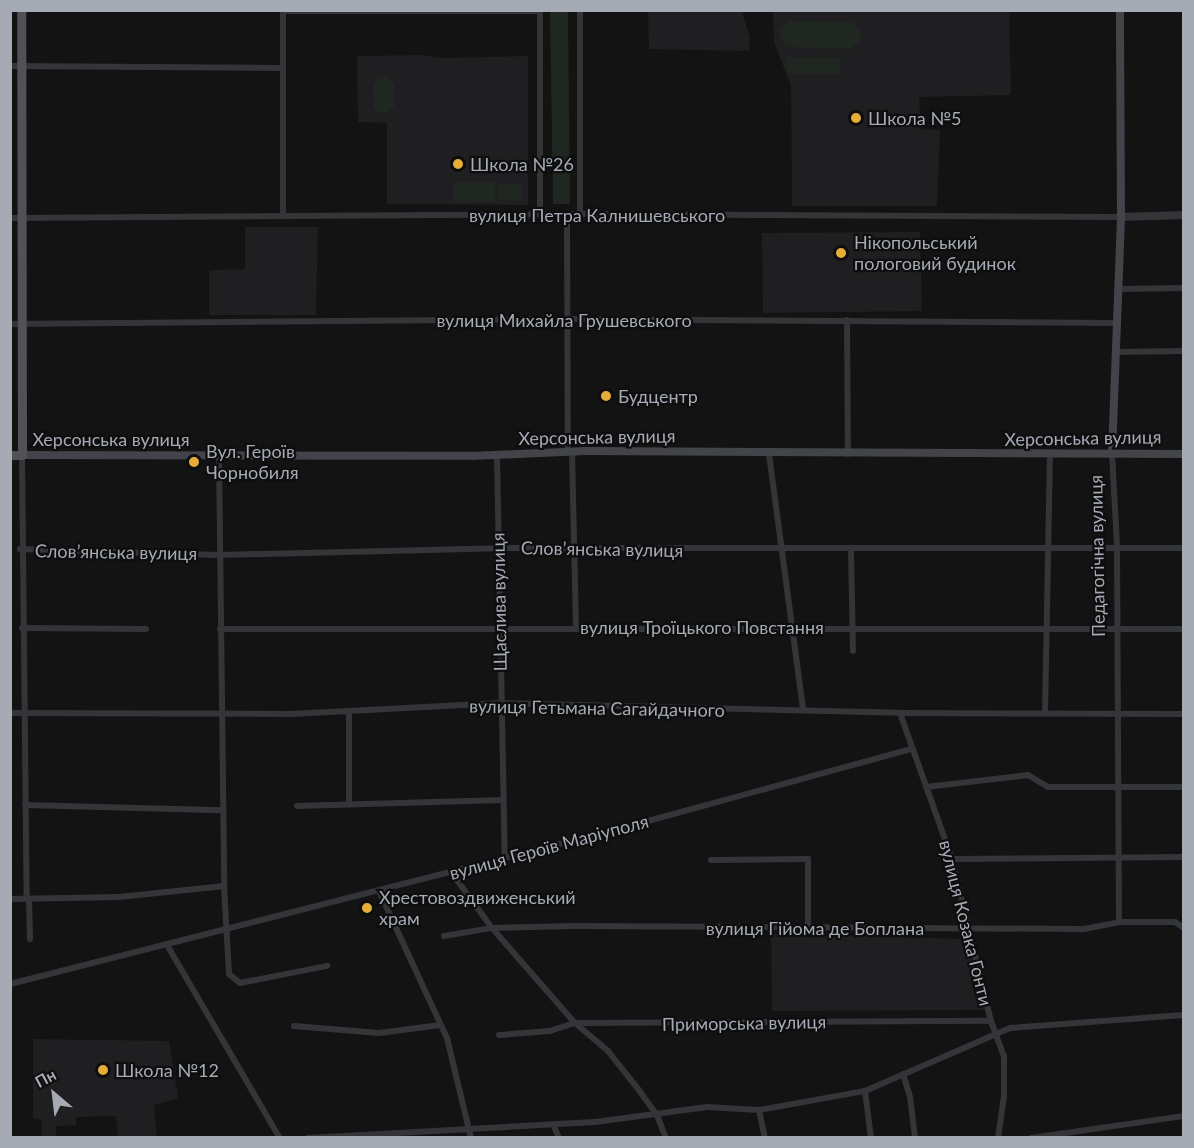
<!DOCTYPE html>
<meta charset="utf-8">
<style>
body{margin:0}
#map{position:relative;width:1194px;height:1148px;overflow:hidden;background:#131314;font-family:Lato,sans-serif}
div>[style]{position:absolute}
.built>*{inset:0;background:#1f1f21}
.green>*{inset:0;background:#1f2720}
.minor>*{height:6px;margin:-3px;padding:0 3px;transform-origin:3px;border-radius:3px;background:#343539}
.tertiary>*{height:8px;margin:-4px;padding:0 4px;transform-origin:4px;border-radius:4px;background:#343539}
.secondary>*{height:8px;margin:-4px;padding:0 4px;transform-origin:4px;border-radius:4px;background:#424449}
.primary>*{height:9px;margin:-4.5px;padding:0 4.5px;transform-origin:4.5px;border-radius:4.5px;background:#505258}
.dots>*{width:16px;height:16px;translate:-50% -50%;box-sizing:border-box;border:3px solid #0e0e0f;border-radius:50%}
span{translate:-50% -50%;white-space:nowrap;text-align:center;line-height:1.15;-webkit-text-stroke:4.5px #0e0e0f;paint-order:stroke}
.poi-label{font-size:18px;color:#a5aab4}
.left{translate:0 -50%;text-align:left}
.street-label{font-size:18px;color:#a5aab4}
.frame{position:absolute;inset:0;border:12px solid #a5aab4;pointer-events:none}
.north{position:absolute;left:24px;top:1064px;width:60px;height:60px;-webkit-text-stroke:4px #0e0e0f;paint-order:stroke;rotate:332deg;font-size:16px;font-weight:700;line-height:24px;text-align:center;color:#a5aab4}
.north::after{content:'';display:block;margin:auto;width:21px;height:27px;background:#a5aab4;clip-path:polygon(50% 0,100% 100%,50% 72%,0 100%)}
</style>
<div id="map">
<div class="built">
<div style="clip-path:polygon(648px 11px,742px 11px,750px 38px,749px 51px,649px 49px)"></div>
<div style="clip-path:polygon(773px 11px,1009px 11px,1011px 95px,919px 97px,921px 129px,940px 130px,937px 206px,792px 206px,791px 86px,774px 42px)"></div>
<div style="clip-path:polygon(420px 55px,440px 58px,528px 56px,528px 205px,387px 204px,387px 123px,358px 122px,357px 56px)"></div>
<div style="clip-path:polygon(245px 227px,318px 227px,316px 315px,209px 315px,209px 270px,245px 269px)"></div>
<div style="clip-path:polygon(920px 232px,922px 311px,763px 313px,762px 233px)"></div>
<div style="clip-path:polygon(771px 934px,966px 939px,985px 1010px,772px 1011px)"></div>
<div style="clip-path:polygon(33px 1039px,169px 1041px,178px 1098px,154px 1105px,157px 1137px,118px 1137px,116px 1116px,76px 1117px,76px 1125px,56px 1126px,56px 1137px,42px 1137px,42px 1120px,33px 1118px)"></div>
</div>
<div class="green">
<div style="clip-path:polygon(550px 11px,568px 11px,570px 204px,553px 204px)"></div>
<div style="clip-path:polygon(790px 21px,852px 22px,860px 29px,860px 41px,851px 49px,786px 47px,779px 34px,780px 27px)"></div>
<div style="clip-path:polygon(787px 57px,840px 58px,840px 74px,787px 73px)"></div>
<div style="clip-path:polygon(386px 77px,394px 85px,394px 107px,384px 115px,374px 108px,373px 86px,378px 79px)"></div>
<div style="clip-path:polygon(495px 182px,495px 202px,453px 202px,453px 183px)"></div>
<div style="clip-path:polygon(498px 184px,521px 184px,521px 201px,498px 200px)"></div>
</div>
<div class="minor">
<div style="left:283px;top:10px;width:206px;rotate:90deg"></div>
<div style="left:540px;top:10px;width:205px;rotate:90deg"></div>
<div style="left:283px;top:11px;width:257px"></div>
<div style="left:10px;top:66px;width:273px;rotate:0.4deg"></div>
<div style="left:580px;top:214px;width:204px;rotate:-90deg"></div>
<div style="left:567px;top:215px;width:236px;rotate:89.8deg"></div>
<div style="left:10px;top:218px;width:576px;rotate:-0.4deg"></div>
<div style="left:586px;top:214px;width:535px;rotate:0.32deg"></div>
<div style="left:1118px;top:289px;width:66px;rotate:-0.9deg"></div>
<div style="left:847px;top:320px;width:134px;rotate:89.6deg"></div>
<div style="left:10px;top:324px;width:557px;rotate:-0.51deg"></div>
<div style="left:567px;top:319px;width:550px;rotate:0.42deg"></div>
<div style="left:1116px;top:352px;width:68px;rotate:-0.8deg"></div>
<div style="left:572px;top:451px;width:175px;rotate:88.7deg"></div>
<div style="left:1112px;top:453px;width:92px;rotate:86.9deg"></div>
<div style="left:1117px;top:545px;width:377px;rotate:89.7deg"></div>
<div style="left:769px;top:454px;width:258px;rotate:82.4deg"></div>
<div style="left:22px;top:455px;width:444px;rotate:89.4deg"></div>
<div style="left:219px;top:455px;width:431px;rotate:89.3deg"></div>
<div style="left:224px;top:886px;width:88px;rotate:86.7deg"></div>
<div style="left:229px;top:974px;width:14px;rotate:39deg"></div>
<div style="left:240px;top:983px;width:89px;rotate:-11.1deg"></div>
<div style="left:497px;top:455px;width:402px;rotate:88.9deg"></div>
<div style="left:20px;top:549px;width:199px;rotate:1.7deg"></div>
<div style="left:219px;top:555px;width:279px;rotate:-1.4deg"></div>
<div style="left:498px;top:548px;width:686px"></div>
<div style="left:851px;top:549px;width:102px;rotate:88.9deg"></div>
<div style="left:22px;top:628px;width:124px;rotate:0.5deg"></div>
<div style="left:220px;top:629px;width:964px"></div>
<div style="left:349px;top:712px;width:92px;rotate:90deg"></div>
<div style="left:10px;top:713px;width:281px;rotate:0.2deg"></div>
<div style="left:291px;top:714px;width:210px;rotate:-3deg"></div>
<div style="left:501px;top:703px;width:399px;rotate:1.4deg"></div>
<div style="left:900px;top:713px;width:284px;rotate:0.2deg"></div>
<div style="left:900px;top:713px;width:155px;rotate:70.4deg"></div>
<div style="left:952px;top:859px;width:167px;rotate:76.5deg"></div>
<div style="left:991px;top:1021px;width:37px;rotate:70deg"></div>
<div style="left:1004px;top:1056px;width:40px;rotate:90deg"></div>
<div style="left:1004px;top:1096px;width:42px;rotate:98.1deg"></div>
<div style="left:1045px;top:713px;width:258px;rotate:-88.9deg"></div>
<div style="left:926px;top:787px;width:103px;rotate:-6.7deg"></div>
<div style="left:1028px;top:775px;width:23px;rotate:31deg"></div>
<div style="left:1048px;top:787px;width:136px"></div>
<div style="left:25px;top:805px;width:197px;rotate:1.5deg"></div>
<div style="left:297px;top:806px;width:205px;rotate:-1.7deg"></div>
<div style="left:952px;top:859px;width:232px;rotate:-0.5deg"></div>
<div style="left:711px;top:860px;width:97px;rotate:-0.6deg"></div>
<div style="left:808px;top:859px;width:70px;rotate:90deg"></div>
<div style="left:451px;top:872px;width:69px;rotate:53.8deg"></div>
<div style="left:492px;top:928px;width:126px;rotate:48.9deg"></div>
<div style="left:575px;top:1023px;width:43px;rotate:40.3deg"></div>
<div style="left:608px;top:1051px;width:48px;rotate:51.7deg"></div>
<div style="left:638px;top:1089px;width:32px;rotate:54deg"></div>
<div style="left:657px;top:1115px;width:25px;rotate:69deg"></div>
<div style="left:379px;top:891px;width:162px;rotate:65.2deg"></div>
<div style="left:447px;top:1038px;width:103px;rotate:76.5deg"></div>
<div style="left:10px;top:899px;width:109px;rotate:-1.1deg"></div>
<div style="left:119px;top:897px;width:106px;rotate:-6deg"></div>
<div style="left:29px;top:899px;width:40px;rotate:88.6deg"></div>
<div style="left:444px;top:936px;width:49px;rotate:-9.5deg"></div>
<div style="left:492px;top:928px;width:83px;rotate:-1.4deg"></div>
<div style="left:575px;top:926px;width:509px;rotate:0.34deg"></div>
<div style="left:1084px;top:929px;width:36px;rotate:-11deg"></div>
<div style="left:1119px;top:922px;width:56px"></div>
<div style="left:1175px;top:922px;width:11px;rotate:34deg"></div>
<div style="left:167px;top:945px;width:224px;rotate:59.7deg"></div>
<div style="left:10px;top:984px;width:636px;rotate:-14.3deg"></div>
<div style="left:626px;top:827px;width:295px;rotate:-15.3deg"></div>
<div style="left:294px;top:1026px;width:85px;rotate:4.7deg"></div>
<div style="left:379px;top:1033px;width:62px;rotate:-7.5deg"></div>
<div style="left:499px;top:1035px;width:51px;rotate:-4.5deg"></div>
<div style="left:550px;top:1031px;width:26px;rotate:-18deg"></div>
<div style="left:575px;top:1023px;width:416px;rotate:-0.3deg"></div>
<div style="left:903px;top:1074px;width:24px;rotate:73deg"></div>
<div style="left:910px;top:1097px;width:41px;rotate:83deg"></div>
<div style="left:865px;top:1091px;width:47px;rotate:82.7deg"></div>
<div style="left:759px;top:1110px;width:29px;rotate:78deg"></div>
<div style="left:553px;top:1124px;width:15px;rotate:67deg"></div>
<div style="left:308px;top:1138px;width:287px;rotate:-3.2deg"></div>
<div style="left:595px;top:1122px;width:113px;rotate:-7.6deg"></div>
<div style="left:707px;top:1107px;width:52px;rotate:3.3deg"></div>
<div style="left:759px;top:1110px;width:108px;rotate:-10.2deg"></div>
<div style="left:865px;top:1091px;width:158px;rotate:-23.5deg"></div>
<div style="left:1010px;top:1028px;width:174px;rotate:-4.3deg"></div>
<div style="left:1031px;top:1138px;width:155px;rotate:-8.2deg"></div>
</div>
<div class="tertiary">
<div style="left:1121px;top:217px;width:63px;rotate:-1.8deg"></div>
</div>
<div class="secondary">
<div style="left:1112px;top:453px;width:236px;rotate:-87.8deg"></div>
<div style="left:1121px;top:217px;width:207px;rotate:-90.3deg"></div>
<div style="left:22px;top:455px;width:450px;rotate:0.1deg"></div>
<div style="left:472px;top:456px;width:113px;rotate:-2.5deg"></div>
<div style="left:585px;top:451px;width:599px;rotate:0.29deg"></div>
</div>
<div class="primary">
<div style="left:10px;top:455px;width:12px"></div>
<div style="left:22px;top:455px;width:445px;rotate:-90.1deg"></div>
</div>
<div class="dots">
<div style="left:856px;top:118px;background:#e6ad39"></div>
<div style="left:458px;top:164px;background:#e6ad39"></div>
<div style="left:841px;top:253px;background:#e6ad39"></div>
<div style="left:606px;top:396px;background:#e6ad39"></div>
<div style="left:194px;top:462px;background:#e6ad39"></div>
<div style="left:367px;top:908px;background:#e6ad39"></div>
<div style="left:103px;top:1070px;background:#e6ad39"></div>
</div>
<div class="poi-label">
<span class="left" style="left:868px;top:118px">Школа №5</span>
<span class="left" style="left:470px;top:164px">Школа №26</span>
<span class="left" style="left:854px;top:253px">Нікопольський<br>пологовий будинок</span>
<span class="left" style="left:618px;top:396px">Будцентр</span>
<span class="left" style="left:206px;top:462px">Вул. Героїв<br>Чорнобиля</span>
<span class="left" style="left:379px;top:908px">Хрестовоздвиженський<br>храм</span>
<span class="left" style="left:115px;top:1070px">Школа №12</span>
</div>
<div class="street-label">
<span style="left:597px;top:215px">вулиця Петра Калнишевського</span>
<span style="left:564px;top:320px">вулиця Михайла Грушевського</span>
<span style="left:597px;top:437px;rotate:-1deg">Херсонська вулиця</span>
<span style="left:1083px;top:438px;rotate:-1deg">Херсонська вулиця</span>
<span style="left:111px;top:439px">Херсонська вулиця</span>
<span style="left:602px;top:549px;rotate:1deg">Словʼянська вулиця</span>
<span style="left:116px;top:552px;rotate:1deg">Словʼянська вулиця</span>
<span style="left:1097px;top:556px;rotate:-91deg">Педагогічна вулиця</span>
<span style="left:499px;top:602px;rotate:-91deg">Щаслива вулиця</span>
<span style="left:702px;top:627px">вулиця Троїцького Повстання</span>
<span style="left:597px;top:708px;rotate:1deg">вулиця Гетьмана Сагайдачного</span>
<span style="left:549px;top:847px;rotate:-15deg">вулиця Героїв Маріуполя</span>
<span style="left:966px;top:923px;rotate:76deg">вулиця Козака Гонти</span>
<span style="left:815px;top:928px">вулиця Гійома де Боплана</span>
<span style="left:744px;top:1023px;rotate:-1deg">Приморська вулиця</span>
</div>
<div class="frame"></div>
<div class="north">Пн</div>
</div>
